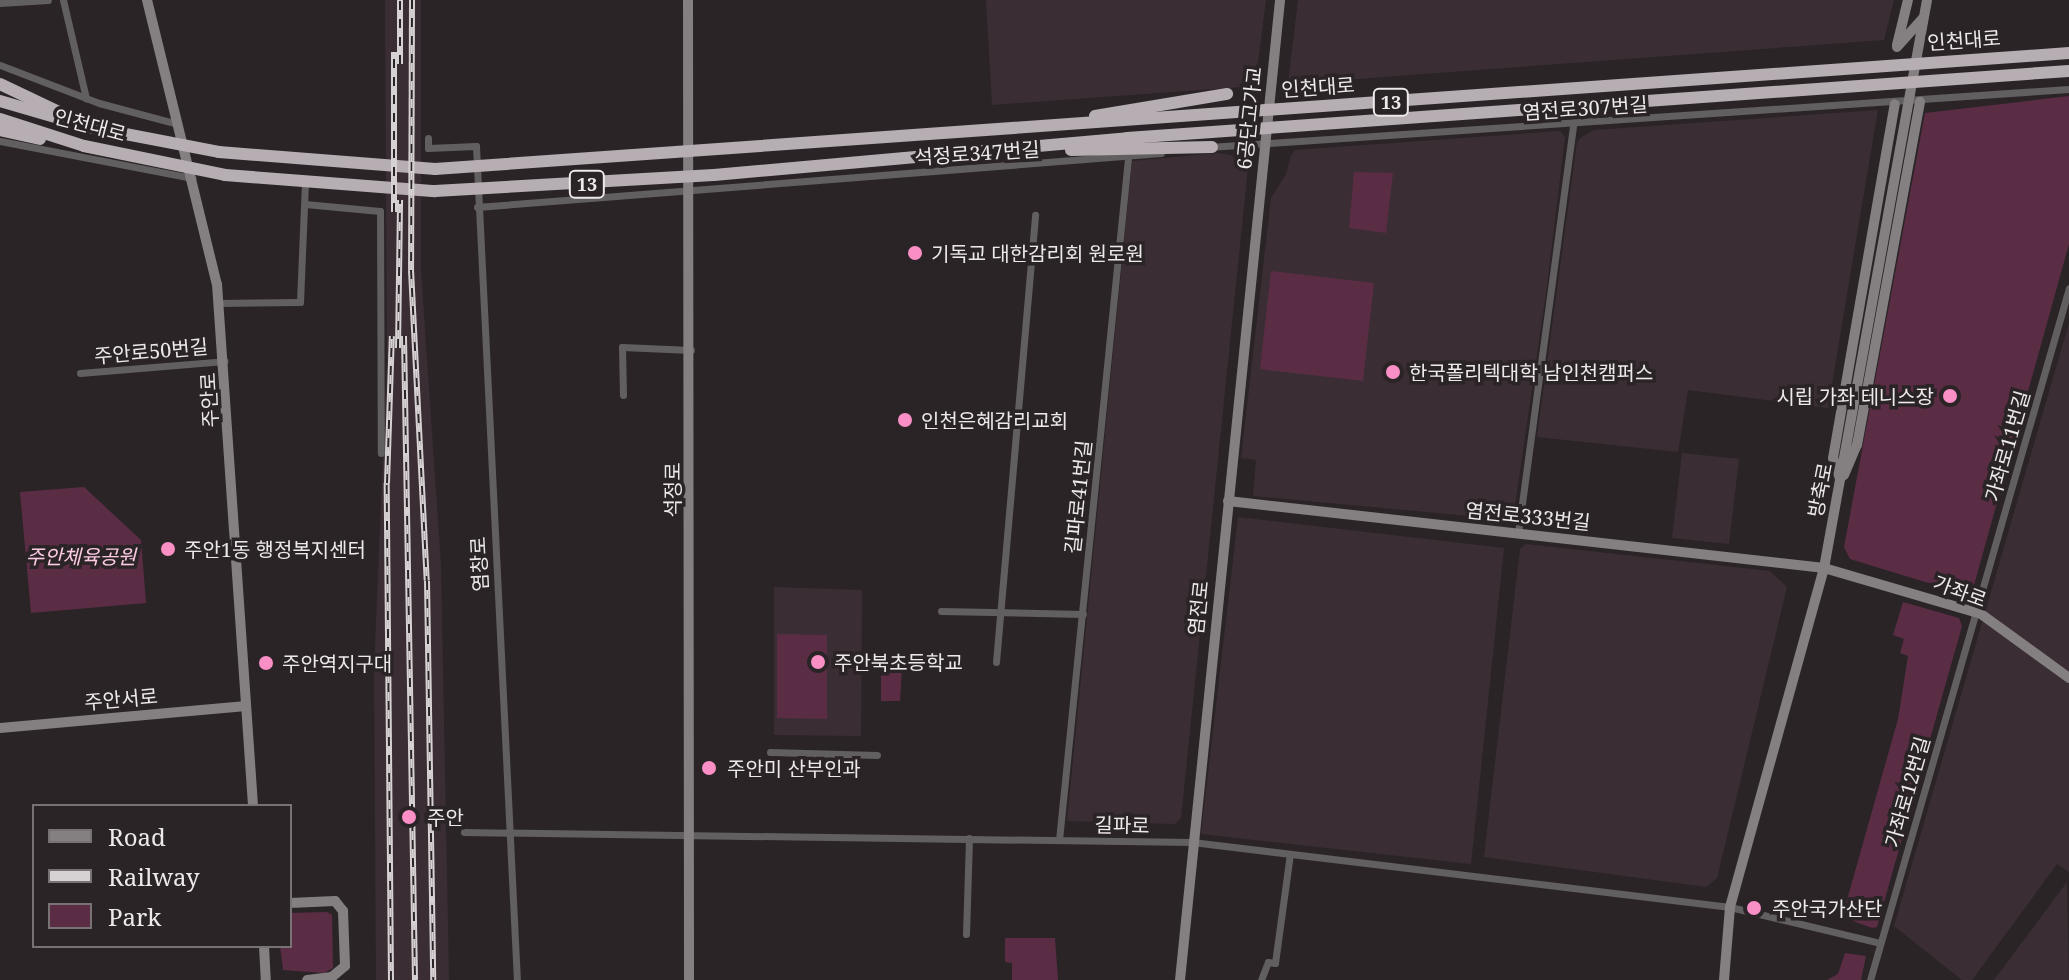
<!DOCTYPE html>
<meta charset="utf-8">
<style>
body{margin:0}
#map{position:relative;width:2069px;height:980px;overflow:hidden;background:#2a2427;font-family:"Noto Serif","Noto Sans KR",serif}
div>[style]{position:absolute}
.built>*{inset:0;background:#3a2e34}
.green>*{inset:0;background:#5b2d45}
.street>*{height:7px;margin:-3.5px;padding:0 3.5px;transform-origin:3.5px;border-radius:3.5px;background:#625f60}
.secondary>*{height:10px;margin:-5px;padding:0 5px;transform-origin:5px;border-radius:5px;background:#847f81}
.highway>*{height:12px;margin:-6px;padding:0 6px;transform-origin:6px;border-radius:6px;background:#b6aeb2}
.rail>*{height:6px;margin-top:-3px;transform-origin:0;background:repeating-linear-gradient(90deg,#2a2427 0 9px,#d6d1d3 0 18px);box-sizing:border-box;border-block:2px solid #d6d1d3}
.dots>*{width:22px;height:22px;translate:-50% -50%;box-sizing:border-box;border:4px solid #2a2427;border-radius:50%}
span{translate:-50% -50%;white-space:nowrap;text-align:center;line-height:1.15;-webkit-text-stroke:7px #2a2427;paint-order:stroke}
.shield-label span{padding:2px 6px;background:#2a2427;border:2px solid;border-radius:6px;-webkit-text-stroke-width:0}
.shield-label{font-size:18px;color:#ede8ea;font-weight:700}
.street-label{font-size:20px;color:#ede8ea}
.poi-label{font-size:20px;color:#ede8ea}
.left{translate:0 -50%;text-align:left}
.right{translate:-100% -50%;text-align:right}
.park-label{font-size:20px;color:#fbc9e1;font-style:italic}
.legend{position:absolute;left:32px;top:804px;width:260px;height:144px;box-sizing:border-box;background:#2a2427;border:2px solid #787275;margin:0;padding:10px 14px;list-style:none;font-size:24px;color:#ede8ea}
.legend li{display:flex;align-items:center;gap:16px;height:40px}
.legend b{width:40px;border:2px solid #787275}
</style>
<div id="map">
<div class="built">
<div style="clip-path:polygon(385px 0,421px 0,421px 271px,441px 565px,449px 980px,376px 980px,374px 671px,387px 359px)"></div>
<div style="clip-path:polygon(986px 0,1266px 0,1255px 86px,992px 105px)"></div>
<div style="clip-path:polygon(1298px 0,1894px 0,1884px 40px,1288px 84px)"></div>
<div style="clip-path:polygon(1878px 110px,1828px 408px,1688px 390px,1678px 452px,1537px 437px,1577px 142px,1582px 137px,1594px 130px)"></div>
<div style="clip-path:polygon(1560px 131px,1565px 137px,1547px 286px,1513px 520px,1253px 496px,1256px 460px,1241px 458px,1271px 198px,1286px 174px,1291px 156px,1295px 150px)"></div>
<div style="clip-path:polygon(1218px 153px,1249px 158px,1181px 818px,1175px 824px,1067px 821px,1132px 161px)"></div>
<div style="clip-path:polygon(2069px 323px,2069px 872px,2057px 864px,1972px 980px,1962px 980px,1894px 926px)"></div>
<div style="clip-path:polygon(1682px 453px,1739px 459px,1729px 544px,1672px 538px)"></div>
<div style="clip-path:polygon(1238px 517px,1504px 548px,1471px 864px,1201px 834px)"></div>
<div style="clip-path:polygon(1526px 544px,1770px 571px,1787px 587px,1717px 878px,1706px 887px,1484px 857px,1520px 549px)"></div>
<div style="clip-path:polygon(774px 587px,862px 590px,861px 736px,774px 735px)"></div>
<div style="clip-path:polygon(2067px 882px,2069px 980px,1994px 980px)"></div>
</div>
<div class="green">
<div style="clip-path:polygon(2069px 96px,2069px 244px,1971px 596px,1850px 559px,1844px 547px,1925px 113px)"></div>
<div style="clip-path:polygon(1354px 172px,1393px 173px,1386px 233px,1349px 228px)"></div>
<div style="clip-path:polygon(1271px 271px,1374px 283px,1363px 381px,1260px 369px)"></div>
<div style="clip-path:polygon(84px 487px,141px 540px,146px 603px,31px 613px,20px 492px)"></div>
<div style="clip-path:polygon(1903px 602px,1959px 618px,1962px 626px,1877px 927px,1872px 928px,1853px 921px,1845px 907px,1898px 719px,1908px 656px,1900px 653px,1904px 639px,1893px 635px)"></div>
<div style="clip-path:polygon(777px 634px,827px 635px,827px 719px,777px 718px)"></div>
<div style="clip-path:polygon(887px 667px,902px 668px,900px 701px,881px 701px,881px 672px)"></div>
<div style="clip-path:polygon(327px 912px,332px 915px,333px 968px,324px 973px,283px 970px,280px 946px,290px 946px,290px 913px)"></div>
<div style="clip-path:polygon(1005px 938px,1055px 938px,1058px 980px,1012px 980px,1012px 963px,1005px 962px)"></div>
<div style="clip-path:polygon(1845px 953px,1866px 956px,1861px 980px,1827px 980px,1838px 974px)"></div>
</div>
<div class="street">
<div style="left:63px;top:0;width:101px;rotate:76.8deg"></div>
<div style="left:0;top:3px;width:48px;rotate:-3.6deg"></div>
<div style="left:0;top:65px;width:106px;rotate:21deg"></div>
<div style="left:99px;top:103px;width:82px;rotate:14.9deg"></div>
<div style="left:428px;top:138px;width:10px;rotate:90deg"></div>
<div style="left:428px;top:148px;width:48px;rotate:-2.4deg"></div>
<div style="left:476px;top:146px;width:835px;rotate:87.19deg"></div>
<div style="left:0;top:141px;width:196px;rotate:10.9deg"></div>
<div style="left:1209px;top:147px;width:862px;rotate:-3.86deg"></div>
<div style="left:305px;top:204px;width:75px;rotate:5.3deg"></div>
<div style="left:380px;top:211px;width:242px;rotate:89.8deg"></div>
<div style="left:477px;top:207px;width:686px;rotate:-4.51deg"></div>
<div style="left:220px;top:303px;width:80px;rotate:-0.7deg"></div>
<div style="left:300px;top:302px;width:117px;rotate:-87.6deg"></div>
<div style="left:80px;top:373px;width:145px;rotate:-4.7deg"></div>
<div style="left:623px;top:395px;width:48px;rotate:-91.2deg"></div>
<div style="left:622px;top:347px;width:69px;rotate:2.5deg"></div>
<div style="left:1518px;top:533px;width:412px;rotate:-82.3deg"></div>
<div style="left:941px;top:611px;width:142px;rotate:1.2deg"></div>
<div style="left:996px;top:662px;width:449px;rotate:-85deg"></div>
<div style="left:770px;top:752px;width:107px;rotate:1.6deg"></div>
<div style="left:464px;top:832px;width:728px;rotate:0.79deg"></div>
<div style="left:1192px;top:842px;width:542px;rotate:6.89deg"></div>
<div style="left:1730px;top:907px;width:154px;rotate:13.5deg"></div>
<div style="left:1059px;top:840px;width:685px;rotate:-84.22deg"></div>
<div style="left:966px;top:934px;width:96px;rotate:-88.2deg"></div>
<div style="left:1261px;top:980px;width:19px;rotate:-69deg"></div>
<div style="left:1268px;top:962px;width:7px;rotate:8deg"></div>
<div style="left:1275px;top:963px;width:110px;rotate:-82.2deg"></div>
<div style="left:1870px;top:980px;width:720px;rotate:-73.96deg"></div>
</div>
<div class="secondary">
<div style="left:147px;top:0;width:292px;rotate:76.2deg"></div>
<div style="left:217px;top:284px;width:523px;rotate:86.05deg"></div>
<div style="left:688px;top:0;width:980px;rotate:89.94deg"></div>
<div style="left:1897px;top:45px;width:46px;rotate:-76.3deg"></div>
<div style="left:1897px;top:47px;width:38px;rotate:-48deg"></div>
<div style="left:1844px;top:475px;width:33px;rotate:-67deg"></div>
<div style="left:1857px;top:445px;width:349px;rotate:-79.6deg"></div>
<div style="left:1840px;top:479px;width:22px;rotate:-108deg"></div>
<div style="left:1833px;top:458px;width:359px;rotate:-80.1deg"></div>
<div style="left:1228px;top:501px;width:600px;rotate:6.41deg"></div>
<div style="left:1824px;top:568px;width:164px;rotate:16.3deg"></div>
<div style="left:1981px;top:614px;width:109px;rotate:36deg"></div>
<div style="left:0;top:728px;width:247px;rotate:-5.1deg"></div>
<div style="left:290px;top:903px;width:45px;rotate:-2.5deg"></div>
<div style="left:335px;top:901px;width:13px;rotate:51deg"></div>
<div style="left:343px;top:911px;width:55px;rotate:87.9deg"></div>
<div style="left:345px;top:966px;width:17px;rotate:140deg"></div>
<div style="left:332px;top:977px;width:25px;rotate:173deg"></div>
<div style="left:264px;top:946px;width:34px;rotate:87deg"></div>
<div style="left:1180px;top:980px;width:985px;rotate:-84.17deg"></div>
<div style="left:1724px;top:980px;width:73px;rotate:-85.3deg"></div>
<div style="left:1730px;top:907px;width:352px;rotate:-74.5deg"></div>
<div style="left:1824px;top:568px;width:577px;rotate:-79.72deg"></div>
</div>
<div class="highway">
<div style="left:0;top:84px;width:68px;rotate:25.4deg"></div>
<div style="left:0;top:101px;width:93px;rotate:16.3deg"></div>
<div style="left:89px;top:127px;width:132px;rotate:10.9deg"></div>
<div style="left:219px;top:152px;width:217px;rotate:4.5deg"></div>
<div style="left:435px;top:169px;width:1638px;rotate:-4.06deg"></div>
<div style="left:1095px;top:116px;width:134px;rotate:-9.5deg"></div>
<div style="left:0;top:119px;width:88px;rotate:17.8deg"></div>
<div style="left:84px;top:146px;width:144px;rotate:11.6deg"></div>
<div style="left:225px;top:175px;width:211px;rotate:4.4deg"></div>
<div style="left:435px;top:191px;width:279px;rotate:-3.3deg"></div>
<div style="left:714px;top:175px;width:415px;rotate:-5.1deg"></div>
<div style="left:1127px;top:138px;width:944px;rotate:-4.07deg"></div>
<div style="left:0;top:130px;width:41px;rotate:12.7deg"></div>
<div style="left:1071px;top:150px;width:141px;rotate:-1.2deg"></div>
</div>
<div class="rail">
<div style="left:412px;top:0;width:270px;rotate:90.2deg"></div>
<div style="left:411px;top:270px;width:311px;rotate:87.1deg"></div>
<div style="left:427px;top:581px;width:399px;rotate:89.1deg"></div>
<div style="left:400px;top:64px;width:64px;rotate:-90deg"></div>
<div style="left:394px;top:212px;width:160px;rotate:-90deg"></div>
<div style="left:404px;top:336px;width:644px;rotate:89.02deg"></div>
<div style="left:398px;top:348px;width:148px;rotate:-89.2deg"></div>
<div style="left:391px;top:980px;width:497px;rotate:-90.5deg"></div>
<div style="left:387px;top:483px;width:147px;rotate:-88.1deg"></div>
</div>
<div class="dots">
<div style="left:915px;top:253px;background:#fa8fc6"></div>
<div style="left:1393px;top:372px;background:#fa8fc6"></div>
<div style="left:1950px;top:396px;background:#fa8fc6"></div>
<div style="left:905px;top:420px;background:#fa8fc6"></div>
<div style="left:168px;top:549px;background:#fa8fc6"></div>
<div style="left:818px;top:662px;background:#fa8fc6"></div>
<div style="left:266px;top:663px;background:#fa8fc6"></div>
<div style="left:709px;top:768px;background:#fa8fc6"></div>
<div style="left:409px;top:817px;background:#fa8fc6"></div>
<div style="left:1754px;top:908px;background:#fa8fc6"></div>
</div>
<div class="shield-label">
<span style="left:1391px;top:102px">13</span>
<span style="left:587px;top:184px">13</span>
</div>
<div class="street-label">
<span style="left:1964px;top:40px;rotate:-4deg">인천대로</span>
<span style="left:1318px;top:87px;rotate:-4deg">인천대로</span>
<span style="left:1585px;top:108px;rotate:-4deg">염전로307번길</span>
<span style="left:1249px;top:118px;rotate:-84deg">6공단고가교</span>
<span style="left:90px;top:125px;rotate:15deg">인천대로</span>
<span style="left:977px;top:153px;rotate:-4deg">석정로347번길</span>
<span style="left:151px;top:351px;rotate:-5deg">주안로50번길</span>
<span style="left:209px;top:400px;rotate:-93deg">주안로</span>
<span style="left:2007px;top:446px;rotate:-74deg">가좌로11번길</span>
<span style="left:672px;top:490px;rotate:-90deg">석정로</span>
<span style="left:1820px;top:490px;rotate:-79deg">방축로</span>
<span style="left:1078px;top:497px;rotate:-84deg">길파로41번길</span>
<span style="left:1528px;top:516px;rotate:6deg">염전로333번길</span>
<span style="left:479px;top:564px;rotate:-93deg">염창로</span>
<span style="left:1960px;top:591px;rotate:20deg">가좌로</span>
<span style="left:1198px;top:608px;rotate:-84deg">염전로</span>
<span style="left:121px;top:699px;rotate:-5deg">주안서로</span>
<span style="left:1907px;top:792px;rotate:-74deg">가좌로12번길</span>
<span style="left:1122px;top:825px;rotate:1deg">길파로</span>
</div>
<div class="poi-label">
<span class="left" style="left:931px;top:253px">기독교 대한감리회 원로원</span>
<span class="left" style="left:1409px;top:372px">한국폴리텍대학 남인천캠퍼스</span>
<span class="right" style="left:1934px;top:396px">시립 가좌 테니스장</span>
<span class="left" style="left:921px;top:420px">인천은혜감리교회</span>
<span class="left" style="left:184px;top:549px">주안1동 행정복지센터</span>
<span class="left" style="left:834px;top:662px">주안북초등학교</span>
<span class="left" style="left:282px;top:663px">주안역지구대</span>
<span class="left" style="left:727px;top:768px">주안미 산부인과</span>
<span class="left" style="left:427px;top:817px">주안</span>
<span class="left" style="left:1772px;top:908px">주안국가산단</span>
</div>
<div class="park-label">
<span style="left:81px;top:556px">주안체육공원</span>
</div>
<ul class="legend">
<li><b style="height:10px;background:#847f81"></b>Road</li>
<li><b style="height:10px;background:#d6d1d3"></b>Railway</li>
<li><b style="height:22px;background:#5b2d45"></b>Park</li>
</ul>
</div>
